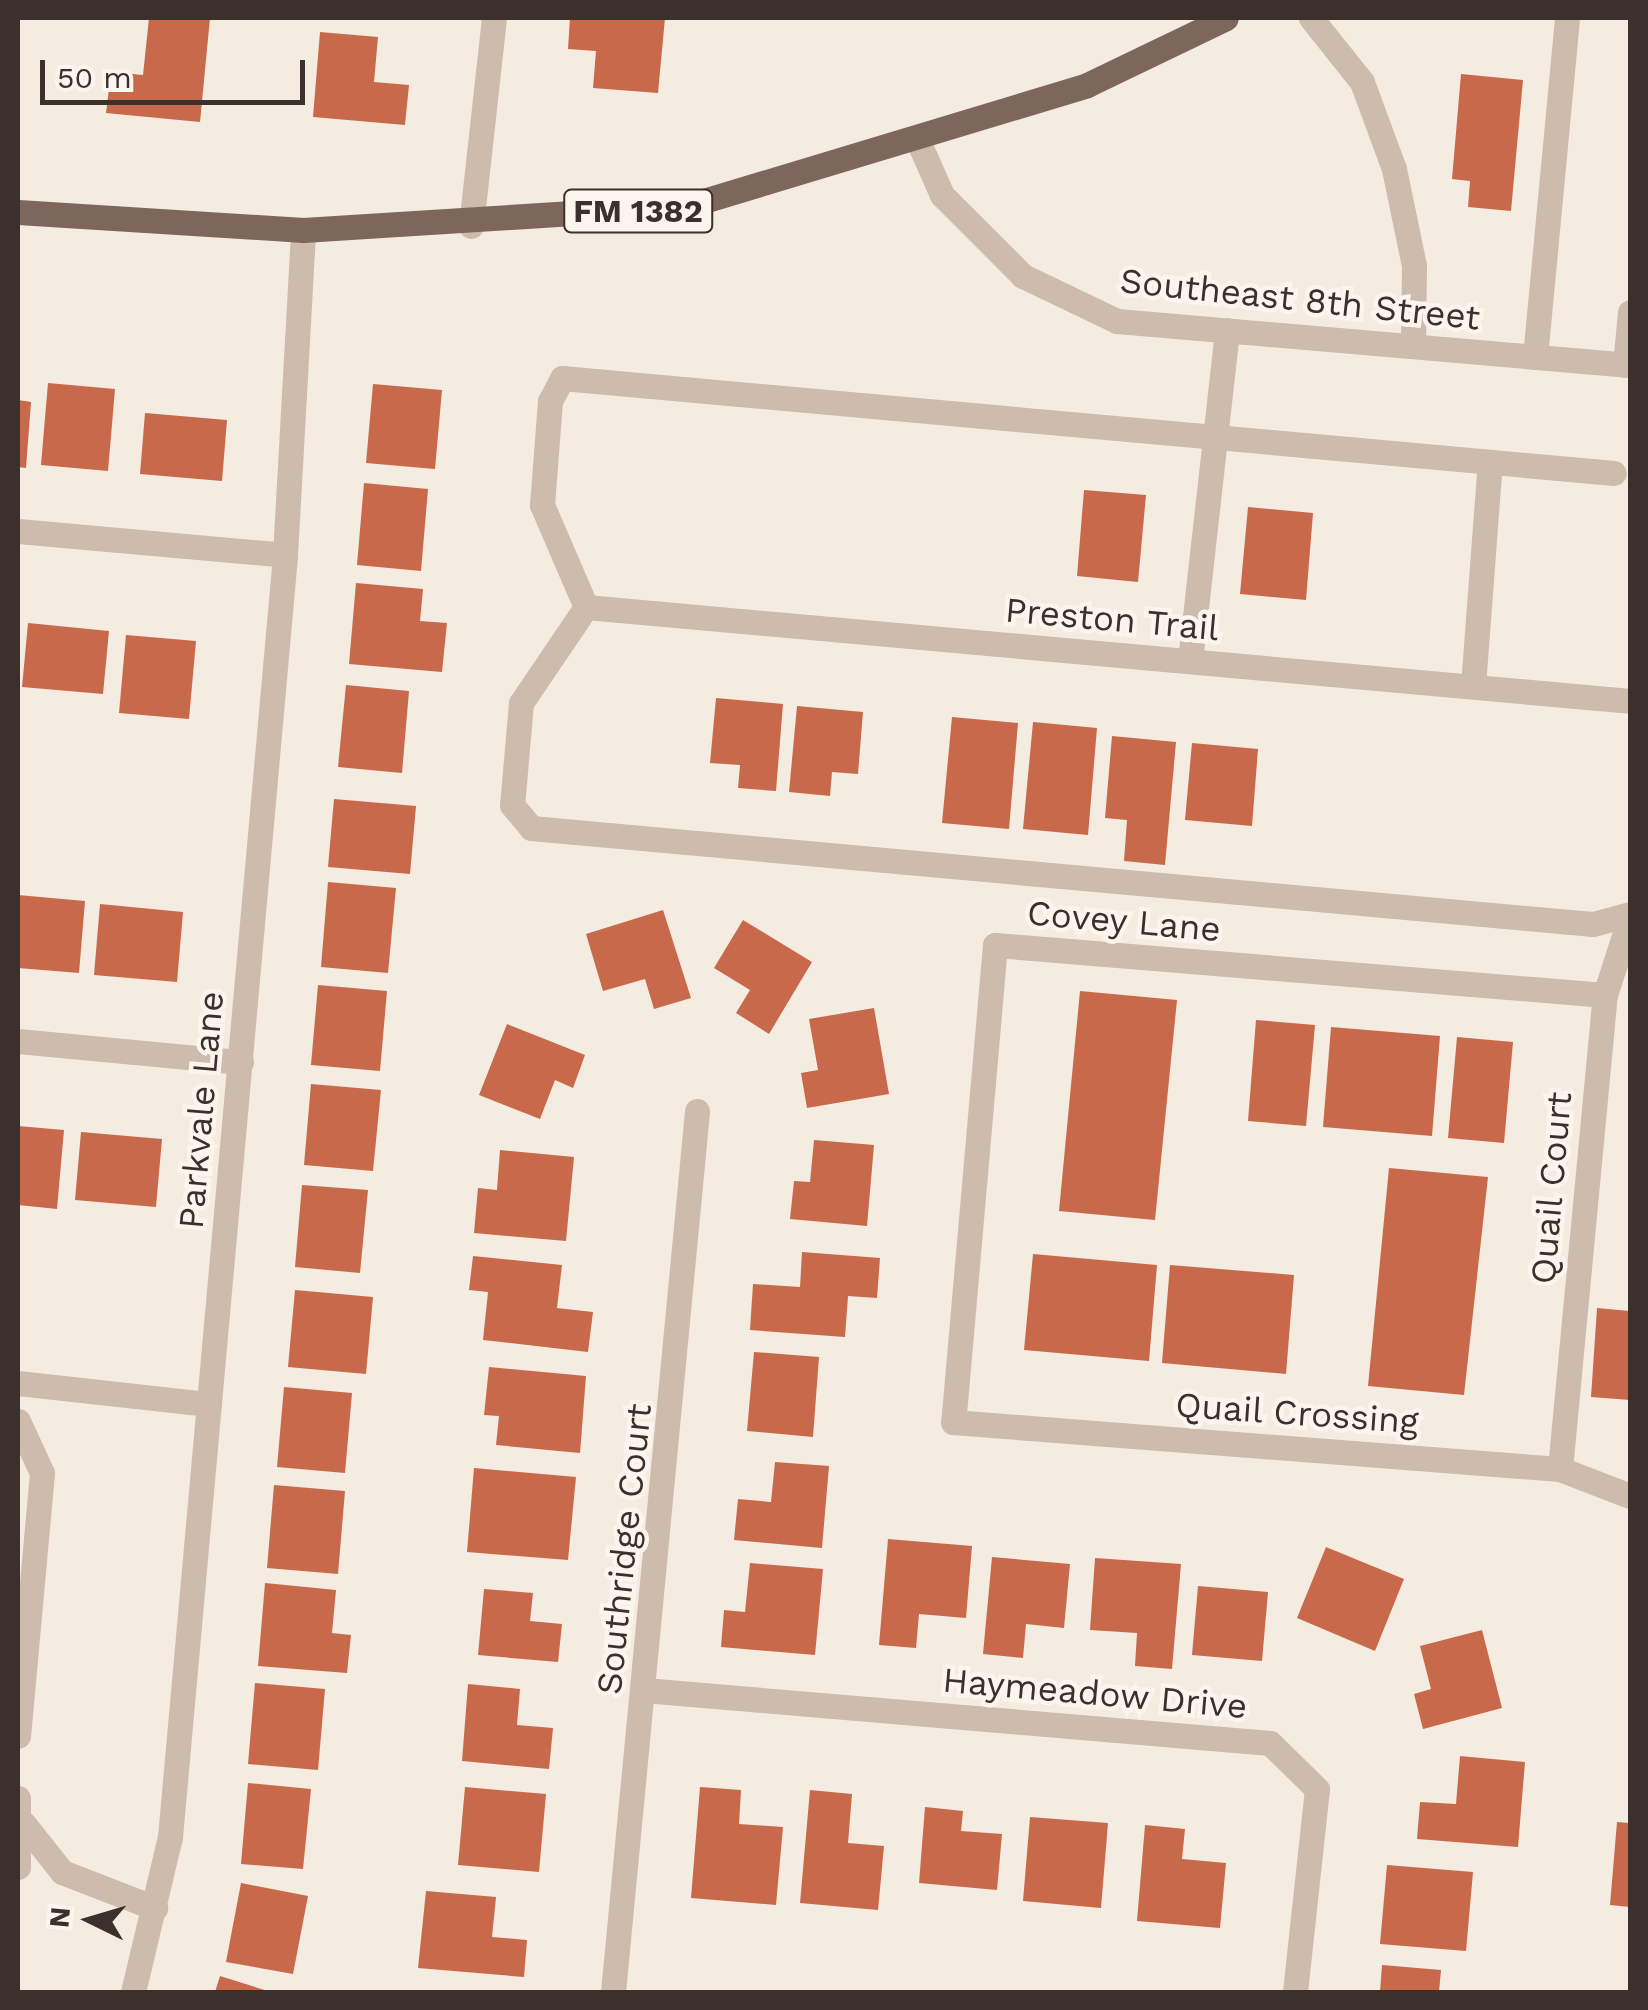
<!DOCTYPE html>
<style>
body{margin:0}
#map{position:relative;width:1648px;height:2010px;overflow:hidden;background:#f4ebe1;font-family:"Work Sans",sans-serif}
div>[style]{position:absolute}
.building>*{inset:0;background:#c8694b}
.minor>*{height:25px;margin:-12.5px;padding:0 12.5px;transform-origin:12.5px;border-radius:12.5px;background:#cdbbac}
.major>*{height:25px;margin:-12.5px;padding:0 12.5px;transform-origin:12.5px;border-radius:12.5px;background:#7d675c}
span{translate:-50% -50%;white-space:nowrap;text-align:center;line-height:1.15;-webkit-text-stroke:9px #fbf5ee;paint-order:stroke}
.shield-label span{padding:2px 8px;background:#fbf5ee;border:2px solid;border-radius:8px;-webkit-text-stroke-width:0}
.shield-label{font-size:32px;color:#3b302b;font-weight:700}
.street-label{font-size:35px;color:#3b302b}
.frame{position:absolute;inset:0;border:20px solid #3b302b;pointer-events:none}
.north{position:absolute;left:40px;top:1870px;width:100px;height:100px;-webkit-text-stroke:8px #fbf5ee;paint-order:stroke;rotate:275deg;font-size:28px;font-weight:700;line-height:40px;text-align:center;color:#3b302b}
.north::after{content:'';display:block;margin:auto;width:35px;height:45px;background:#3b302b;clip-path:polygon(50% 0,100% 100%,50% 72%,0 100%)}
.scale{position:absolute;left:40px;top:60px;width:265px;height:45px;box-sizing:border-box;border:5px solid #3b302b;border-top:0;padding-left:12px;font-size:30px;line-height:35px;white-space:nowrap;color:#3b302b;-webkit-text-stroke:8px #fbf5ee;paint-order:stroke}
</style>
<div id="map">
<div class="building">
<div style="clip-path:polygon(149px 18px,210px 18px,200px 122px,106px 113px,111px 72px,143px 75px)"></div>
<div style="clip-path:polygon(570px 18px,665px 18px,658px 93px,593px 88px,596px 51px,568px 49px)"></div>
<div style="clip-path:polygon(320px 32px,378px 37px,374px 82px,409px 85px,405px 125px,313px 117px)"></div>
<div style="clip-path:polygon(1461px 74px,1523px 80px,1511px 211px,1468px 207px,1470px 181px,1452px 179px)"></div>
<div style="clip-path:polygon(48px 383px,115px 389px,108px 471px,41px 465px)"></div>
<div style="clip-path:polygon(373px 384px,442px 390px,435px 469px,366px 463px)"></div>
<div style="clip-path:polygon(18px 400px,31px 402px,26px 468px,18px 467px)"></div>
<div style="clip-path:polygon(145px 413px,227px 420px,222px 481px,140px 474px)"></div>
<div style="clip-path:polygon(364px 483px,428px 489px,421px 571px,357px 565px)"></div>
<div style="clip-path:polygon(1084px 490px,1146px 495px,1138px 582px,1077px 576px)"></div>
<div style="clip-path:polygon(1248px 507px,1313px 513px,1306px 600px,1240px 594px)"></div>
<div style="clip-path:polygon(356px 583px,423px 589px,420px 621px,447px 623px,442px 672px,349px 664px)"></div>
<div style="clip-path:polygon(28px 623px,109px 631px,103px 694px,22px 687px)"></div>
<div style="clip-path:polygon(126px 635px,196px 641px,189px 719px,119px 713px)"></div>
<div style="clip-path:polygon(346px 685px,409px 691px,402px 773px,338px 767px)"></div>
<div style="clip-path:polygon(716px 698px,783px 704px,776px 791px,738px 788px,740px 765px,710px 763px)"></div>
<div style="clip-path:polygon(797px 706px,863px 712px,858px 774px,832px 772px,830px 796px,789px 792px)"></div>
<div style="clip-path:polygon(952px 717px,1018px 723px,1009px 829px,942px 823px)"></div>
<div style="clip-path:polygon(1033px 722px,1097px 728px,1088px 835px,1023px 829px)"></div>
<div style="clip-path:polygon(1112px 736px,1176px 742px,1165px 865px,1124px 861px,1127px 820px,1105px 818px)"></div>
<div style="clip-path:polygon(1192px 743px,1258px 749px,1252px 826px,1185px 820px)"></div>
<div style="clip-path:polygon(334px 799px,416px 806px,410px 874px,328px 867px)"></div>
<div style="clip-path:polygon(328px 882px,396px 888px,388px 973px,321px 967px)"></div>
<div style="clip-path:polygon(18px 895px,85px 901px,79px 973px,18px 968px)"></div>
<div style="clip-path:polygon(100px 904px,183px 912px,177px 982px,94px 975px)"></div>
<div style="clip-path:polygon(663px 910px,691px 998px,654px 1009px,645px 979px,603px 991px,586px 934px)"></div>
<div style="clip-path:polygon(743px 920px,812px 962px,769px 1034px,736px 1013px,750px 990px,714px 968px)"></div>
<div style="clip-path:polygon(318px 985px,387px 991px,380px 1071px,311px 1065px)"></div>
<div style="clip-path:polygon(1080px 991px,1177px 1000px,1155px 1220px,1059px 1211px)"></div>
<div style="clip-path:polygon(874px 1008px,889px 1094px,807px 1108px,801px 1073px,818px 1070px,809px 1019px)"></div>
<div style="clip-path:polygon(1256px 1020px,1315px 1025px,1306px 1126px,1248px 1121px)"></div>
<div style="clip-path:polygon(507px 1024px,585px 1055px,573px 1088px,555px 1080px,540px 1119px,479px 1095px)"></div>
<div style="clip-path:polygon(1331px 1027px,1440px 1036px,1432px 1136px,1323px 1127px)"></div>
<div style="clip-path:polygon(1457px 1037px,1513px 1042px,1504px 1143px,1448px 1138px)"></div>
<div style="clip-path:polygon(311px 1084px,381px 1090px,373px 1171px,304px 1165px)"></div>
<div style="clip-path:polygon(18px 1126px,64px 1130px,57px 1209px,18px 1205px)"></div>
<div style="clip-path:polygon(81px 1132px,162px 1139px,156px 1207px,75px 1200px)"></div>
<div style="clip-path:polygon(814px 1140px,874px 1145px,867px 1226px,790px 1219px,794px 1181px,810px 1182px)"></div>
<div style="clip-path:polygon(500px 1150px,574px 1157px,566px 1241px,474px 1233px,478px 1188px,497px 1190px)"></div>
<div style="clip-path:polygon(1389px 1168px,1488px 1177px,1464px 1395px,1368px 1386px)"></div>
<div style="clip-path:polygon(302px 1185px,368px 1190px,360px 1273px,295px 1267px)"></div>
<div style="clip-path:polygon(802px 1252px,880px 1258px,877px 1298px,848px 1296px,845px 1337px,750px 1330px,753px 1284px,800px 1287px)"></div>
<div style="clip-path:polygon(1033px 1254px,1157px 1265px,1149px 1361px,1024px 1350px)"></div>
<div style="clip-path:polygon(473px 1256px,562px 1265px,557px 1308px,593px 1312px,588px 1352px,483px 1340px,488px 1292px,469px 1290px)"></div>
<div style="clip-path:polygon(1170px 1265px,1294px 1275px,1286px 1374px,1162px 1363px)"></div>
<div style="clip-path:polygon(295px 1290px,373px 1297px,366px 1374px,288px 1367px)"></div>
<div style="clip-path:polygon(1597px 1308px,1630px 1311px,1630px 1400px,1591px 1397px)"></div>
<div style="clip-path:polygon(754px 1352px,819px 1357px,813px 1437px,747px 1431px)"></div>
<div style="clip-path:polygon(489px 1367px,586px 1376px,580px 1453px,496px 1445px,499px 1416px,484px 1415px)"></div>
<div style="clip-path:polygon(284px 1387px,352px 1393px,345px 1473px,277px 1467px)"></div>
<div style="clip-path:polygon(775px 1462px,829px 1466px,822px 1548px,734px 1540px,738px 1499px,771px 1502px)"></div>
<div style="clip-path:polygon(474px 1468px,576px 1477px,568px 1560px,467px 1552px)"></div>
<div style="clip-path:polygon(274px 1485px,345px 1491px,338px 1574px,267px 1568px)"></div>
<div style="clip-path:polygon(888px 1539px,972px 1546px,966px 1618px,919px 1614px,916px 1648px,879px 1645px)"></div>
<div style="clip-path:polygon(1326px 1547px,1404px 1579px,1375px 1651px,1297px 1618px)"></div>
<div style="clip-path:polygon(992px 1557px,1070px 1564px,1064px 1628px,1026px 1624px,1023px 1658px,983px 1654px)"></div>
<div style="clip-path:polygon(1095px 1558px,1181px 1564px,1172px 1669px,1135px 1666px,1137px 1633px,1090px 1630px)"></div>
<div style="clip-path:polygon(750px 1563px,823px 1569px,815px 1655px,721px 1647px,724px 1610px,745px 1612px)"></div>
<div style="clip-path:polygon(265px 1583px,336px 1590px,332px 1633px,351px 1635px,347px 1673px,258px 1666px)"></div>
<div style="clip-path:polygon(1198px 1586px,1268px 1592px,1262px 1661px,1192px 1655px)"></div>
<div style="clip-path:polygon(484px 1589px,533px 1593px,530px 1621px,562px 1624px,558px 1662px,478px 1655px)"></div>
<div style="clip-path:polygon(1482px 1630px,1502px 1708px,1423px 1729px,1414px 1694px,1431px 1689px,1420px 1646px)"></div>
<div style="clip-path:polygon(255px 1683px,325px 1689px,318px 1770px,248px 1764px)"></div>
<div style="clip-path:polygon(468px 1684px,520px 1689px,517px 1725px,553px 1728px,549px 1769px,462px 1761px)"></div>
<div style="clip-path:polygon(1460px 1756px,1525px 1762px,1518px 1847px,1417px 1839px,1420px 1802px,1456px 1804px)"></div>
<div style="clip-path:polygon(248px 1783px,311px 1789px,303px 1869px,241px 1864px)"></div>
<div style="clip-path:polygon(465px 1787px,546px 1794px,539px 1872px,458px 1865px)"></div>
<div style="clip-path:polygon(700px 1787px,741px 1790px,739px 1824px,783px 1827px,776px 1905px,691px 1898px)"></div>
<div style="clip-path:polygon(810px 1790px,852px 1794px,848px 1843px,884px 1846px,878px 1910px,800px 1903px)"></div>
<div style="clip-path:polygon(925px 1807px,963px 1811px,961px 1831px,1002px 1834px,997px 1890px,919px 1883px)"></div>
<div style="clip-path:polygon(1030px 1817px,1108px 1823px,1101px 1908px,1023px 1901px)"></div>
<div style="clip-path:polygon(1617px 1822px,1630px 1823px,1630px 1907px,1610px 1905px)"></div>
<div style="clip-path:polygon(1145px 1825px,1185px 1829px,1182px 1859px,1226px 1863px,1220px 1928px,1137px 1921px)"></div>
<div style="clip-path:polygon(1387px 1865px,1473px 1872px,1466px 1951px,1380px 1944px)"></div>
<div style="clip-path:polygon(241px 1883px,308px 1896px,293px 1974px,226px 1962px)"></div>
<div style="clip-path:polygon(426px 1891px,496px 1897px,492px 1937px,527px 1940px,524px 1977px,418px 1968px)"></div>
<div style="clip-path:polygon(1382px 1965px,1441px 1970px,1439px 1992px,1380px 1992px)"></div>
<div style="clip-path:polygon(220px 1976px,271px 1992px,215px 1992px)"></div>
</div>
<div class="minor">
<div style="left:1311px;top:18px;width:82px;rotate:51.4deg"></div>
<div style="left:1362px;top:82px;width:93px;rotate:69.8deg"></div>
<div style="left:1394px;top:169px;width:99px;rotate:78.3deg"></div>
<div style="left:1414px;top:266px;width:80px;rotate:90.7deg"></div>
<div style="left:919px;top:143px;width:57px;rotate:66.1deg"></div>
<div style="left:942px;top:195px;width:115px;rotate:45deg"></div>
<div style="left:1023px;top:276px;width:104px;rotate:25.6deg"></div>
<div style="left:1117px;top:321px;width:515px;rotate:4.9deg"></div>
<div style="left:471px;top:226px;width:209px;rotate:-83.7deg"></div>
<div style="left:1535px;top:357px;width:341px;rotate:-84.6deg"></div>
<div style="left:1625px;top:365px;width:53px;rotate:-84.6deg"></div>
<div style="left:18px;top:531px;width:268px;rotate:5.1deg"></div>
<div style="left:586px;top:607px;width:116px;rotate:124.1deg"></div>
<div style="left:521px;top:703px;width:102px;rotate:95deg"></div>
<div style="left:512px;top:805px;width:30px;rotate:50deg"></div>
<div style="left:531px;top:828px;width:1066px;rotate:5.17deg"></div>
<div style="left:1593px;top:924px;width:38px;rotate:-15deg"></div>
<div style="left:586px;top:607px;width:111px;rotate:-113.3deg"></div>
<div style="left:542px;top:505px;width:104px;rotate:-85.6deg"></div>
<div style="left:550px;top:401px;width:26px;rotate:-62deg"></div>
<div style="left:562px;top:378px;width:1056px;rotate:5.16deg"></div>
<div style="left:586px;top:607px;width:1048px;rotate:5.14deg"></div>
<div style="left:1190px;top:661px;width:333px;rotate:-83.6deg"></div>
<div style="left:1473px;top:686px;width:225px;rotate:-85.7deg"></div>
<div style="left:1605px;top:995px;width:612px;rotate:-175.31deg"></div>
<div style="left:995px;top:945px;width:479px;rotate:95deg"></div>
<div style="left:953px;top:1422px;width:609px;rotate:4.43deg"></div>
<div style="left:1560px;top:1469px;width:75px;rotate:21.1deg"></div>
<div style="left:18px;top:1041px;width:224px;rotate:5.4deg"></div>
<div style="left:18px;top:1383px;width:192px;rotate:6.3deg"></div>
<div style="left:18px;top:1421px;width:57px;rotate:65.2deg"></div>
<div style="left:42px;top:1473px;width:264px;rotate:95.2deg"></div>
<div style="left:1560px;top:1469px;width:476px;rotate:-84.6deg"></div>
<div style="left:1605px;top:995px;width:82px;rotate:-72.2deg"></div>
<div style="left:644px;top:1690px;width:628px;rotate:4.84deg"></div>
<div style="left:1270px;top:1743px;width:66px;rotate:44.4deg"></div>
<div style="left:1317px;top:1789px;width:204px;rotate:96.2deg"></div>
<div style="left:18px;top:1798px;width:69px;rotate:90deg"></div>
<div style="left:24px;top:1824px;width:61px;rotate:51.6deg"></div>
<div style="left:62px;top:1872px;width:100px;rotate:21.2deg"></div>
<div style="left:133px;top:1992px;width:159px;rotate:-76.6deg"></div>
<div style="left:170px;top:1837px;width:1287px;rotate:-84.87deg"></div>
<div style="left:285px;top:555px;width:325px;rotate:-86.8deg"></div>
<div style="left:613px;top:1992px;width:885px;rotate:-84.55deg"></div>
</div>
<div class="major">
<div style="left:18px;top:212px;width:286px;rotate:3.6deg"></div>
<div style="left:303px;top:230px;width:385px;rotate:-3.6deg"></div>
<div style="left:687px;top:206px;width:418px;rotate:-16.8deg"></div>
<div style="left:1087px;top:85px;width:154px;rotate:-25.7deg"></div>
</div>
<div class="shield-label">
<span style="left:638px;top:211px">FM 1382</span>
</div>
<div class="street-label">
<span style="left:1300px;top:299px;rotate:6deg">Southeast 8th Street</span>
<span style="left:1112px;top:619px;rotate:5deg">Preston Trail</span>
<span style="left:1124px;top:921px;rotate:5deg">Covey Lane</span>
<span style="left:201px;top:1110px;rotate:-85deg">Parkvale Lane</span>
<span style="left:1551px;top:1188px;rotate:-85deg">Quail Court</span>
<span style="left:1297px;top:1413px;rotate:4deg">Quail Crossing</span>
<span style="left:624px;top:1549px;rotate:-84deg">Southridge Court</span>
<span style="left:1095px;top:1693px;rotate:5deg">Haymeadow Drive</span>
</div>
<div class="frame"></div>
<div class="north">N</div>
<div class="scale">50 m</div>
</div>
